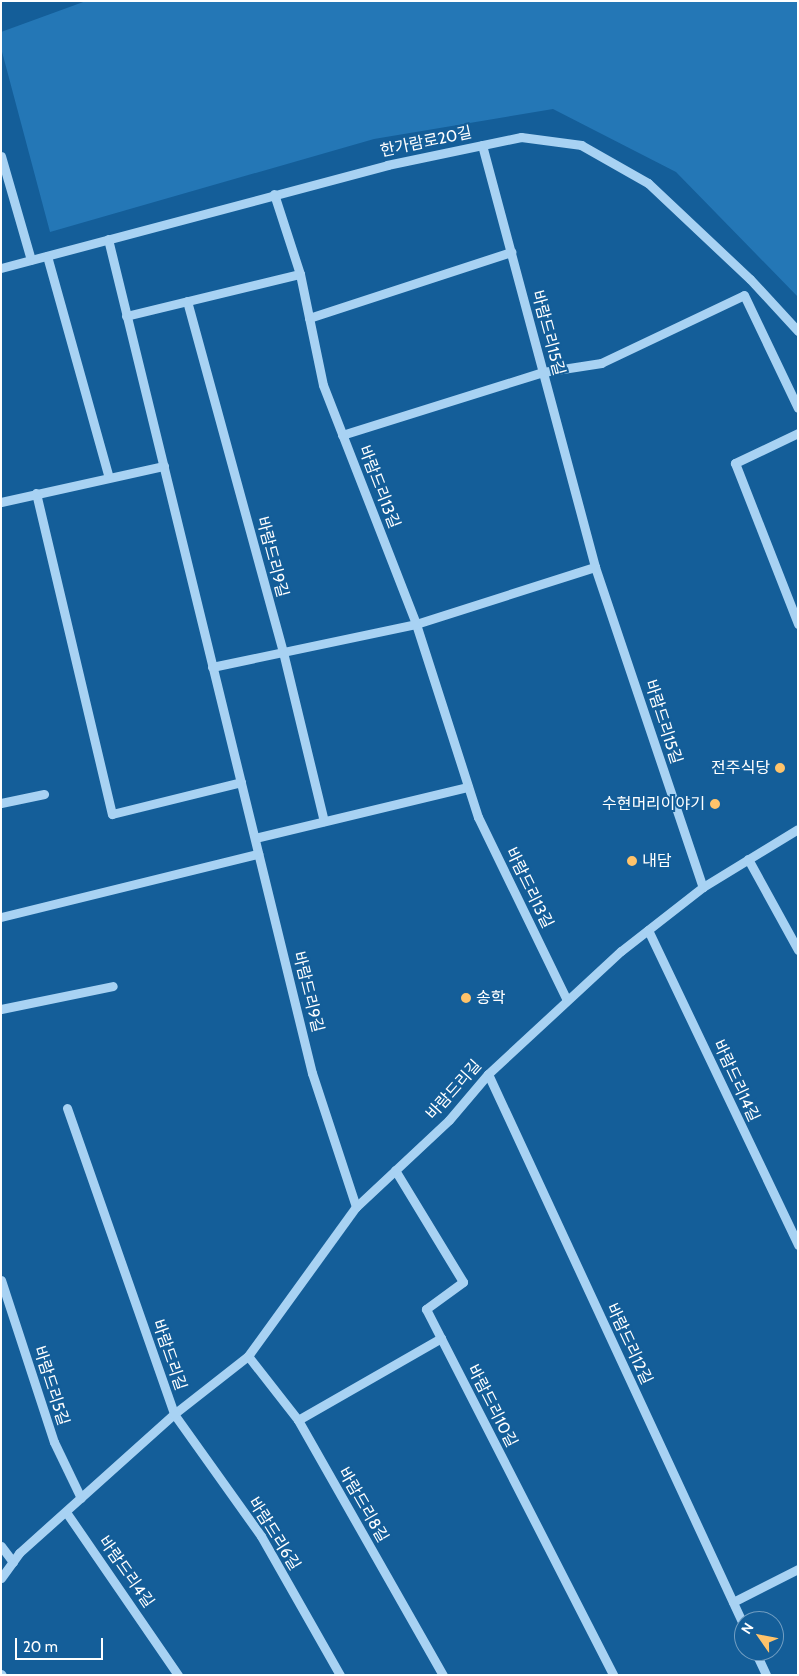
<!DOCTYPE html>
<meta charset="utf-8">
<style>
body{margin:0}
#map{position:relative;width:799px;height:1676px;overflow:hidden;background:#145e99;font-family:Cabin,"Noto Sans KR",sans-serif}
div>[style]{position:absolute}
.green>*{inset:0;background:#2477b6}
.minor>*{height:9px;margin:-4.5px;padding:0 4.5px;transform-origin:4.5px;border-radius:4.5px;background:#a8d2f3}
.dots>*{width:14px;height:14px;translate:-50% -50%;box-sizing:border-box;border:2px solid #145e99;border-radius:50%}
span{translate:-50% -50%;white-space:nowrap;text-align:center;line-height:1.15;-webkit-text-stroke:4px #145e99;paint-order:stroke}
.street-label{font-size:16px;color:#fff}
.poi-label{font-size:16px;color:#fff}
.right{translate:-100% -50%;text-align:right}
.left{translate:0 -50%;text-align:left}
.frame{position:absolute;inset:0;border:2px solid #fff;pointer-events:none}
.north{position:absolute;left:734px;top:1611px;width:50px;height:50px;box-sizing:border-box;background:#145e99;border:1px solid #729ec2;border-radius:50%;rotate:303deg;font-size:14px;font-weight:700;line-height:20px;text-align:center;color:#fff}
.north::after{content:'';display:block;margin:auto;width:18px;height:22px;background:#ffc36a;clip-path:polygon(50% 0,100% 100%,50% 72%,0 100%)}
.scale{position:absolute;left:15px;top:1638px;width:88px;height:22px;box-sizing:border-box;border:2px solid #fff;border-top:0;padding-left:6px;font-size:15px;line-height:18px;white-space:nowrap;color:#fff;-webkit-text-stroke:4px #145e99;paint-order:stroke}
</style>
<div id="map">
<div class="green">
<div style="clip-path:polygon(86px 1px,798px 1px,798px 297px,676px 172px,553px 109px,374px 139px,50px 232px,1px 48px,1px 32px)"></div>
</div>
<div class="minor">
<div style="left:482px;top:145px;width:437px;rotate:75deg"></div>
<div style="left:595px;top:567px;width:338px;rotate:71.4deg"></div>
<div style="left:1px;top:156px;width:108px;rotate:73.9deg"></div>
<div style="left:274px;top:194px;width:84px;rotate:72deg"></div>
<div style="left:300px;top:274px;width:113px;rotate:78.3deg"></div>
<div style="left:323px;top:385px;width:256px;rotate:68.7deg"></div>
<div style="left:416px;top:624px;width:203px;rotate:72.2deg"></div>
<div style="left:478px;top:817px;width:203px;rotate:64.1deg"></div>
<div style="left:108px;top:239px;width:859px;rotate:76.26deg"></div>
<div style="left:312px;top:1073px;width:141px;rotate:71.8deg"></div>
<div style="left:47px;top:256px;width:230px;rotate:74.4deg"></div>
<div style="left:1px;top:268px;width:400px;rotate:-14.9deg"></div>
<div style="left:387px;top:165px;width:137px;rotate:-11.8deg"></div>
<div style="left:521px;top:137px;width:61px;rotate:7.6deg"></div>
<div style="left:581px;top:145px;width:77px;rotate:29.6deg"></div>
<div style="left:648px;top:183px;width:140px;rotate:43.3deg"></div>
<div style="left:750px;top:279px;width:71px;rotate:47.3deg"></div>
<div style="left:187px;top:301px;width:364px;rotate:74.7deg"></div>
<div style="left:283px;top:652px;width:174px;rotate:76.4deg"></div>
<div style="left:126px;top:316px;width:179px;rotate:-13.6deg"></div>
<div style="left:309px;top:318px;width:213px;rotate:-18.1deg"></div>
<div style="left:798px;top:433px;width:70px;rotate:154.5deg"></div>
<div style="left:735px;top:463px;width:173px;rotate:68.6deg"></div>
<div style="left:342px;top:435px;width:211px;rotate:-17.4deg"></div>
<div style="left:543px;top:372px;width:59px;rotate:-8.8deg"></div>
<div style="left:601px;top:363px;width:158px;rotate:-25.4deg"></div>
<div style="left:744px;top:295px;width:125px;rotate:64.5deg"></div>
<div style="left:36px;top:493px;width:330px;rotate:76.7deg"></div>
<div style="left:112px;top:814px;width:133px;rotate:-13.9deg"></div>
<div style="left:1px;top:502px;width:167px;rotate:-12.5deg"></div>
<div style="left:212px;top:667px;width:208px;rotate:-11.9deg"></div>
<div style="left:416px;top:624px;width:188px;rotate:-17.7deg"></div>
<div style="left:1px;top:803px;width:44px;rotate:-11.8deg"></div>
<div style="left:255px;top:838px;width:219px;rotate:-13.5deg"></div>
<div style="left:748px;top:859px;width:104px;rotate:61.2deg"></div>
<div style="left:1px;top:917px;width:265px;rotate:-13.8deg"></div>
<div style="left:648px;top:930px;width:349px;rotate:64.5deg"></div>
<div style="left:1px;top:1009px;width:114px;rotate:-11.6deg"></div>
<div style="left:488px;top:1074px;width:608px;rotate:65.12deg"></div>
<div style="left:67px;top:1108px;width:324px;rotate:70.7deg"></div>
<div style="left:174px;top:1414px;width:150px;rotate:54.5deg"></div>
<div style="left:261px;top:1536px;width:160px;rotate:60.4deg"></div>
<div style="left:395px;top:1170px;width:131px;rotate:58.7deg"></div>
<div style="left:463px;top:1282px;width:46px;rotate:143.9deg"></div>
<div style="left:426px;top:1309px;width:411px;rotate:62.9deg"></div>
<div style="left:1px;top:1280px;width:170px;rotate:71.9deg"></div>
<div style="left:54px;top:1442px;width:62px;rotate:64.3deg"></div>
<div style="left:248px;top:1356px;width:81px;rotate:52deg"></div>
<div style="left:298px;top:1420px;width:293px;rotate:60.4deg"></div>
<div style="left:298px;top:1420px;width:165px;rotate:-29.8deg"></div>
<div style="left:66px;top:1512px;width:198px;rotate:55.5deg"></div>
<div style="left:1px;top:1546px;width:20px;rotate:53deg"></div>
<div style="left:1px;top:1578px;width:31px;rotate:-54deg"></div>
<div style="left:19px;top:1553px;width:208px;rotate:-41.9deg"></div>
<div style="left:174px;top:1414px;width:94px;rotate:-38.1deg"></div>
<div style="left:248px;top:1356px;width:184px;rotate:-54.1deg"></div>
<div style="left:356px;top:1207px;width:127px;rotate:-43.1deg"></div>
<div style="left:449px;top:1120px;width:60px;rotate:-49.7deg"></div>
<div style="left:488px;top:1074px;width:181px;rotate:-42.8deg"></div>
<div style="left:621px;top:951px;width:104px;rotate:-38deg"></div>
<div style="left:703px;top:887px;width:111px;rotate:-31.4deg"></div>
<div style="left:733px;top:1602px;width:73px;rotate:-26.9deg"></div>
<div style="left:755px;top:1651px;width:26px;rotate:65deg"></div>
<div style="left:1px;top:1674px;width:1px;rotate:45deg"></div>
</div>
<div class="dots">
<div style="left:780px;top:768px;background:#ffc36a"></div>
<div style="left:715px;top:804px;background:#ffc36a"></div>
<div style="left:632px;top:861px;background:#ffc36a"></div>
<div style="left:466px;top:998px;background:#ffc36a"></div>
</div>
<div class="street-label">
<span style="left:426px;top:142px;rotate:-12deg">한가람로20길</span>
<span style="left:548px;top:333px;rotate:75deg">바람드리15길</span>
<span style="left:379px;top:487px;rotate:69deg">바람드리13길</span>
<span style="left:272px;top:557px;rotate:75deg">바람드리9길</span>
<span style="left:663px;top:722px;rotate:72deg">바람드리15길</span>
<span style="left:529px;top:888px;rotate:64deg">바람드리13길</span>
<span style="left:308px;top:992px;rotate:76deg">바람드리9길</span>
<span style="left:736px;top:1081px;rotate:65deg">바람드리14길</span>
<span style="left:454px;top:1090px;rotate:-48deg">바람드리길</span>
<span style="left:629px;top:1344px;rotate:65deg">바람드리12길</span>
<span style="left:169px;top:1355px;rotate:71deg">바람드리길</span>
<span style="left:51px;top:1386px;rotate:72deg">바람드리5길</span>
<span style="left:492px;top:1406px;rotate:63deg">바람드리10길</span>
<span style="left:363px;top:1505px;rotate:60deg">바람드리8길</span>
<span style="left:274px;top:1534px;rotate:58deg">바람드리6길</span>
<span style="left:126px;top:1572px;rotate:55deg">바람드리4길</span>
</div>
<div class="poi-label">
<span class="right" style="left:770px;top:768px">전주식당</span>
<span class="right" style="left:705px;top:804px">수현머리이야기</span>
<span class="left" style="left:642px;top:861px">내담</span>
<span class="left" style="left:476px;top:998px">송학</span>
</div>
<div class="frame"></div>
<div class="north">N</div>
<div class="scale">20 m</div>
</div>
